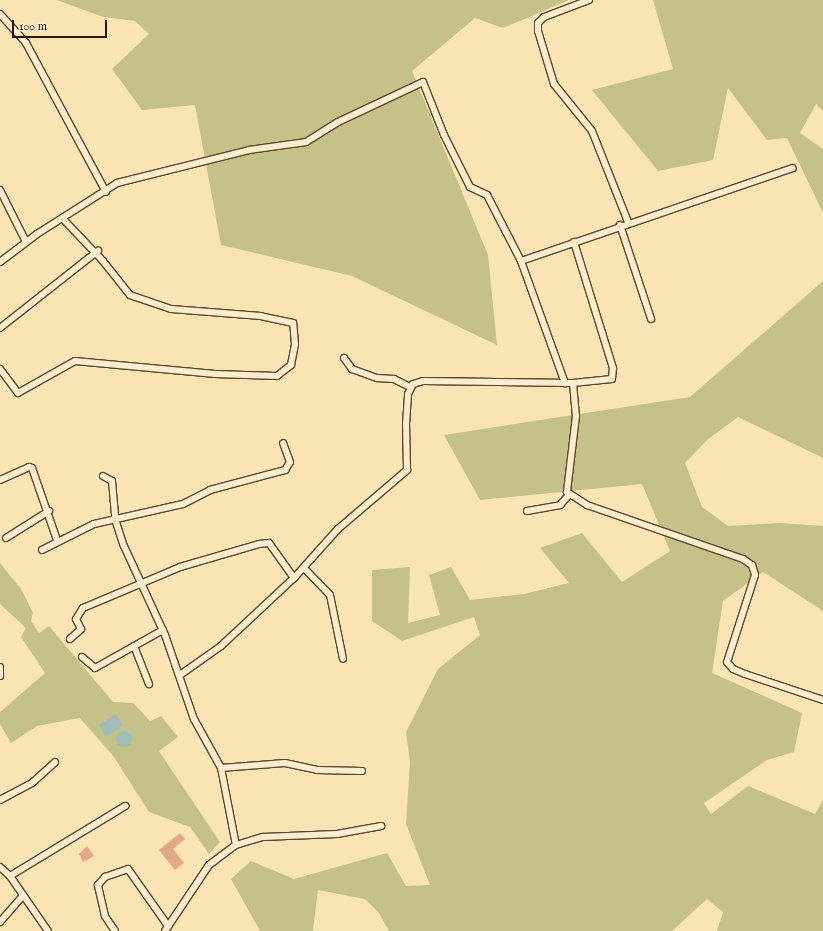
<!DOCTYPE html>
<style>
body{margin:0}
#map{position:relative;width:823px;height:931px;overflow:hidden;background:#fae4b3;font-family:"IM FELL English",serif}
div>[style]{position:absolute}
.green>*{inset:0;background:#c4c288}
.water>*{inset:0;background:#a2bcb7}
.round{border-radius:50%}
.building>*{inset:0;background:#e3a889}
.roads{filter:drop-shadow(1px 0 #5d462d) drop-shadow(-1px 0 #5d462d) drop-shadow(0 1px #5d462d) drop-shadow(0 -1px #5d462d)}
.minor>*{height:6px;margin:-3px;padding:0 3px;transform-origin:3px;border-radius:3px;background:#fcedce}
span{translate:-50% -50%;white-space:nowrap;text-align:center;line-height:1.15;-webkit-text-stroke:3px #fcedce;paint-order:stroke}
.scale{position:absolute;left:12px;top:20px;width:95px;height:18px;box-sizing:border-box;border:2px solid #291200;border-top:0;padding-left:5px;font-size:12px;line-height:14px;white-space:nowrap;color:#291200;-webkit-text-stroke:3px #fcedce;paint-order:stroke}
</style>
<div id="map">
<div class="green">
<div style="clip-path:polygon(57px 0,569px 0,503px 28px,475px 18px,412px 71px,488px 255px,497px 345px,352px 276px,221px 245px,195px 105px,142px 110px,112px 69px,149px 34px,135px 21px,103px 17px)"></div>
<div style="clip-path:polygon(653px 0,823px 0,823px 111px,816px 104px,800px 133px,823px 149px,823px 213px,787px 138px,767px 140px,728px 88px,713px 160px,658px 171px,592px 90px,673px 69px)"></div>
<div style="clip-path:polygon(823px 281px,823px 458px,738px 417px,707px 440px,685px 463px,702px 507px,728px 526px,780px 523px,823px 526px,823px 611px,763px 572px,723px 601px,712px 673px,802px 713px,794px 752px,767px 760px,704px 803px,711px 814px,748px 786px,815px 814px,823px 800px,823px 931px,717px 931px,723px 912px,707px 899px,672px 931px,389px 931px,379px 913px,365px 899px,318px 890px,313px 931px,260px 931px,231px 879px,251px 861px,294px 879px,387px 853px,406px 886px,430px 885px,406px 824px,410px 762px,406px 732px,438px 669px,480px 635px,474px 617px,402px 641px,372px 621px,372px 570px,410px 567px,408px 623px,440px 615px,429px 575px,451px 567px,470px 600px,524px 594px,569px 583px,540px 548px,582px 533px,622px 582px,670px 551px,642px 484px,480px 500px,444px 435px,690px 397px)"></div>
<div style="clip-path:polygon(0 563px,21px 589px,33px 613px,31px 621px,39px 633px,49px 626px,113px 702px,133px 703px,150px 721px,161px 716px,178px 737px,159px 751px,220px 842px,209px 854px,190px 827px,149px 812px,114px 757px,80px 718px,37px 726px,11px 743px,0 724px,0 712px,45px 673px,21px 637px,26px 628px,0 604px)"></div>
</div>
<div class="water">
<div style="clip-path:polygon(116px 714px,123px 725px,106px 737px,99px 725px)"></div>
<div class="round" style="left:116px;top:731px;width:16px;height:16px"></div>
</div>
<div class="building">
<div style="clip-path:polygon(180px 833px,185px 839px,173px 849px,184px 863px,175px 870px,159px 850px)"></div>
<div style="clip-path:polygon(87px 846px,94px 856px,83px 862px,79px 854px)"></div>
</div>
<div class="roads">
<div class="minor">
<div style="left:589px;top:0;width:48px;rotate:159.3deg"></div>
<div style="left:544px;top:17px;width:8px;rotate:135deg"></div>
<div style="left:538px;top:23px;width:8px;rotate:90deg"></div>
<div style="left:538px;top:31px;width:55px;rotate:73.2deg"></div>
<div style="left:554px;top:84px;width:60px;rotate:51deg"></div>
<div style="left:592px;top:131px;width:98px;rotate:68.4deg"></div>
<div style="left:0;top:14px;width:39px;rotate:48deg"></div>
<div style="left:26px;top:43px;width:169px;rotate:61.8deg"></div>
<div style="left:0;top:190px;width:58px;rotate:63.4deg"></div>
<div style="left:620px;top:225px;width:99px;rotate:71.7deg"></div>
<div style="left:521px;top:261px;width:287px;rotate:-18.9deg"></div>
<div style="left:0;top:262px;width:46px;rotate:-37.1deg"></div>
<div style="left:37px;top:234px;width:95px;rotate:-32.5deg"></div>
<div style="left:117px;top:183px;width:136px;rotate:-14deg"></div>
<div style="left:249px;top:150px;width:58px;rotate:-8deg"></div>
<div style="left:306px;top:142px;width:38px;rotate:-32deg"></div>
<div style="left:338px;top:122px;width:94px;rotate:-25.2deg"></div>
<div style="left:423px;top:82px;width:57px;rotate:68.4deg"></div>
<div style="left:444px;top:135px;width:58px;rotate:63.4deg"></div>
<div style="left:470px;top:187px;width:19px;rotate:25deg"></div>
<div style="left:487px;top:195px;width:74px;rotate:62.7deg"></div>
<div style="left:521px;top:261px;width:130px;rotate:70.2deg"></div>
<div style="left:0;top:328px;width:125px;rotate:-38.2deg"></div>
<div style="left:344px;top:358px;width:14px;rotate:54deg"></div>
<div style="left:352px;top:369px;width:27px;rotate:20deg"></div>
<div style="left:377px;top:378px;width:17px;rotate:3deg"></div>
<div style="left:394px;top:379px;width:18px;rotate:27deg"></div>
<div style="left:0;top:369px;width:30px;rotate:53deg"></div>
<div style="left:18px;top:393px;width:65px;rotate:-29.3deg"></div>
<div style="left:75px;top:361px;width:141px;rotate:5.3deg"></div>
<div style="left:215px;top:374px;width:62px;rotate:1.8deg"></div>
<div style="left:277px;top:376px;width:18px;rotate:-38deg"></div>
<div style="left:291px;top:365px;width:21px;rotate:-79deg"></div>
<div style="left:295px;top:344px;width:21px;rotate:-95deg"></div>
<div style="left:293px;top:323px;width:33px;rotate:-168deg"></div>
<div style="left:261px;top:316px;width:90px;rotate:-175.6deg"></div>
<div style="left:171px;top:309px;width:43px;rotate:-161.1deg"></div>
<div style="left:130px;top:295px;width:43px;rotate:-128.5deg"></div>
<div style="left:103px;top:261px;width:59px;rotate:-133.6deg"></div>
<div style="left:573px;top:383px;width:33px;rotate:85deg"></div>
<div style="left:576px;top:416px;width:77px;rotate:96.8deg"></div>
<div style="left:567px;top:492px;width:24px;rotate:33deg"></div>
<div style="left:587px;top:505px;width:165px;rotate:19.1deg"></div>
<div style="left:743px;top:559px;width:11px;rotate:34deg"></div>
<div style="left:752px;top:565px;width:10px;rotate:73deg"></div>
<div style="left:755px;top:575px;width:91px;rotate:107.8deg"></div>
<div style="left:727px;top:662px;width:9px;rotate:49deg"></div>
<div style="left:733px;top:669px;width:13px;rotate:23deg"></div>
<div style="left:745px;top:674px;width:82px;rotate:18.4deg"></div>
<div style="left:103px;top:476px;width:10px;rotate:29deg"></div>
<div style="left:112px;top:481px;width:38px;rotate:85deg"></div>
<div style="left:115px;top:519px;width:28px;rotate:72deg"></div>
<div style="left:124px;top:546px;width:98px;rotate:65.3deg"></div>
<div style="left:165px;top:635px;width:89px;rotate:71deg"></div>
<div style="left:194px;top:719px;width:56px;rotate:61.1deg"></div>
<div style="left:221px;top:768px;width:78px;rotate:79deg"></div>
<div style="left:0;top:480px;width:32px;rotate:-24deg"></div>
<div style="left:29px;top:467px;width:3px;rotate:18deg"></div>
<div style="left:32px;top:468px;width:76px;rotate:70.9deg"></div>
<div style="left:527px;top:511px;width:34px;rotate:-10deg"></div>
<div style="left:560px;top:505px;width:13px;rotate:-48deg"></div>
<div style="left:6px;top:538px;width:51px;rotate:-32.1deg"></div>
<div style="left:42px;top:550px;width:58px;rotate:-26.6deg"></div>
<div style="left:94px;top:524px;width:91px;rotate:-12.7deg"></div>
<div style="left:183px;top:504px;width:30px;rotate:-27deg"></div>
<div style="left:210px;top:490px;width:78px;rotate:-14.9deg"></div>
<div style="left:285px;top:470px;width:9px;rotate:-58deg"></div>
<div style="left:290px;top:462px;width:20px;rotate:-110deg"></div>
<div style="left:304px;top:568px;width:37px;rotate:46deg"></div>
<div style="left:330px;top:595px;width:65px;rotate:78.5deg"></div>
<div style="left:70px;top:639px;width:15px;rotate:-42deg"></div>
<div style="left:81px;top:629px;width:11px;rotate:-117deg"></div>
<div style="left:76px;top:619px;width:13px;rotate:-58deg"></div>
<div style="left:83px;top:608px;width:105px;rotate:-22.9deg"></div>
<div style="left:180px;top:567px;width:82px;rotate:-16.2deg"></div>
<div style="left:259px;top:544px;width:10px;rotate:-6deg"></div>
<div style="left:269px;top:543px;width:43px;rotate:54.5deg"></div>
<div style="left:134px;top:646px;width:41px;rotate:68.5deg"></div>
<div style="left:82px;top:657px;width:17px;rotate:40deg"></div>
<div style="left:95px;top:668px;width:78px;rotate:-29.2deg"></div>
<div style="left:0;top:667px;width:9px;rotate:90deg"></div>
<div style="left:180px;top:675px;width:50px;rotate:-35.3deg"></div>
<div style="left:221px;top:646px;width:100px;rotate:-43deg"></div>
<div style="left:294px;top:578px;width:66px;rotate:-48.1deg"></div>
<div style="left:338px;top:529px;width:91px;rotate:-40.5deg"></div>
<div style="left:407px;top:470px;width:46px;rotate:-91.2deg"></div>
<div style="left:406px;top:424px;width:30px;rotate:-86deg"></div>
<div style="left:408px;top:394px;width:11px;rotate:-63deg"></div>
<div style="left:413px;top:384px;width:10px;rotate:-17deg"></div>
<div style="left:423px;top:381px;width:150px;rotate:0.8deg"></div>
<div style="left:573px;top:383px;width:39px;rotate:-6deg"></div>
<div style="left:612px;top:379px;width:11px;rotate:-85deg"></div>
<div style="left:613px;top:368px;width:132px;rotate:-107.2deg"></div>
<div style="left:221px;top:768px;width:64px;rotate:-4.5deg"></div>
<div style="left:285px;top:763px;width:33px;rotate:12deg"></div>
<div style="left:317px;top:770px;width:45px;rotate:1.3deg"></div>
<div style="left:0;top:800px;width:36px;rotate:-28deg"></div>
<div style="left:32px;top:783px;width:31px;rotate:-42deg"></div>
<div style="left:0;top:867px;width:13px;rotate:42deg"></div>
<div style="left:10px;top:876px;width:67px;rotate:55.4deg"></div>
<div style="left:10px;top:876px;width:135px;rotate:-31.3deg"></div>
<div style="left:0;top:922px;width:33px;rotate:-49deg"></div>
<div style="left:115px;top:931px;width:18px;rotate:-124deg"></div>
<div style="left:105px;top:916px;width:32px;rotate:-103deg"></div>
<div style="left:98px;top:885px;width:11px;rotate:-49deg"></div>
<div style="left:105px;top:877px;width:24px;rotate:-19deg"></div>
<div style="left:128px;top:869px;width:70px;rotate:54.9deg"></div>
<div style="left:165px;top:931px;width:79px;rotate:-56.3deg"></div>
<div style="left:209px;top:865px;width:34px;rotate:-37deg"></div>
<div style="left:236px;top:845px;width:28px;rotate:-17deg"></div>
<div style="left:263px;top:837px;width:74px;rotate:-2.3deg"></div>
<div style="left:337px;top:834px;width:45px;rotate:-10.3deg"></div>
</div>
</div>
<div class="scale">100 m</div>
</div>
